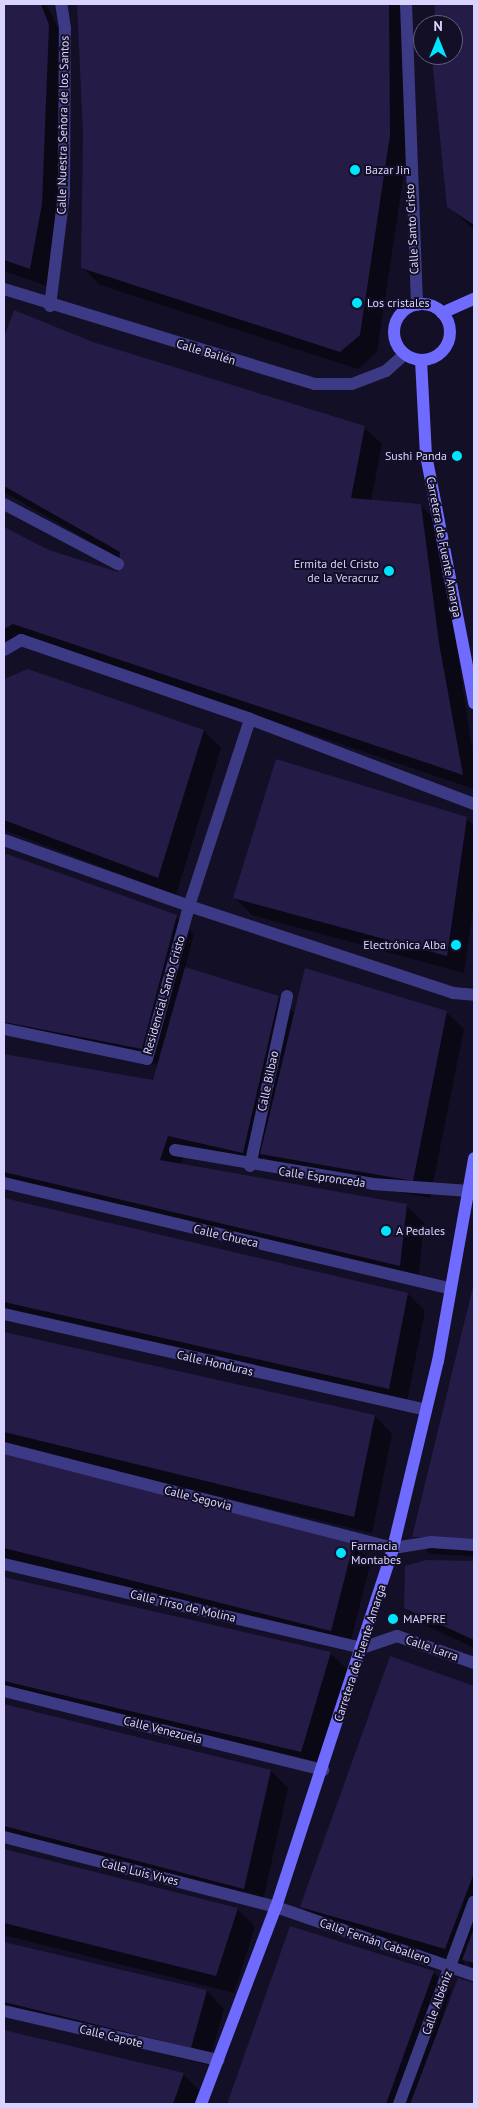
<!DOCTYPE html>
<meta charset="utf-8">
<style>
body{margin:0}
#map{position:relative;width:478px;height:2108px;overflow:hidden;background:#130f26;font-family:"PT Sans",sans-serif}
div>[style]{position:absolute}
.shadow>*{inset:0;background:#0007}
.building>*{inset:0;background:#241b47}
.lane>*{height:12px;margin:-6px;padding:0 6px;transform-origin:6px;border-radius:6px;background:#3d3a85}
.street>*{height:12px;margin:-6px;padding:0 6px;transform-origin:6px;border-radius:6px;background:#3d3a85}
.secondary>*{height:12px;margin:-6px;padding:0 6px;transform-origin:6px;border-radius:6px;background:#6f6bff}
.secondary>.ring{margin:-6px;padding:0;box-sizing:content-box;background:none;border:12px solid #6f6bff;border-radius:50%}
.dots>*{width:14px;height:14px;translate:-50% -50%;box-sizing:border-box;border:2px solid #130f26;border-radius:50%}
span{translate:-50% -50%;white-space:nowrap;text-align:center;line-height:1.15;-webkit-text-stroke:4px #130f26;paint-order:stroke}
.street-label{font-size:12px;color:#d9d4ff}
.poi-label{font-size:12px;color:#d9d4ff}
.left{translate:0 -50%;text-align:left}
.right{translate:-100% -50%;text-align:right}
.frame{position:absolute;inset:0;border:5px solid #d9d4ff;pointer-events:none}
.north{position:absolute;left:413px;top:15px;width:50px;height:50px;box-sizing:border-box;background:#130f26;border:1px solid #625e7d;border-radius:50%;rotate:0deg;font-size:14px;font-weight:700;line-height:20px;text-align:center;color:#d9d4ff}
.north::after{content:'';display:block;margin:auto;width:18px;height:22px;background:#00e5ff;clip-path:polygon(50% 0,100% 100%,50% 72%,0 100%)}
</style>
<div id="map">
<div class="shadow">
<div style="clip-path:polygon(4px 4px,46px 4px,66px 44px,59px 222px,47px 286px,4px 271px)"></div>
<div style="clip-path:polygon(78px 4px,404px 4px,407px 153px,377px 352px,358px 369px,100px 285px,82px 267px,85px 133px)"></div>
<div style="clip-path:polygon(437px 4px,474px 4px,474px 230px,448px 206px,433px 55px,453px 55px,453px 25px,435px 25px)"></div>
<div style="clip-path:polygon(15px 311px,93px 343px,364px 427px,382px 444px,371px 501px,420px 505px,438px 522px,474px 762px,474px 789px,32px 640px,4px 656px,4px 528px,48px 551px,119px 573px,121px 559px,4px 492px,4px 341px)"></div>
<div style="clip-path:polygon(28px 670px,204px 731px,221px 748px,176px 895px,4px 830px,4px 680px)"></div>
<div style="clip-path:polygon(466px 818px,474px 826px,474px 903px,464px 973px,252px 915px,234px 897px)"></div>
<div style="clip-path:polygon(4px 856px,176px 917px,194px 934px,185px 969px,279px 997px,295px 1014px,446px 1012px,464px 1029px,430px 1198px,279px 1171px,263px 1156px,260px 1169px,185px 1153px,181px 1165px,406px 1205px,424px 1223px,418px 1282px,4px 1185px,4px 1055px,154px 1082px,159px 1065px,4px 1035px)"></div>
<div style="clip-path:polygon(4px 1199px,408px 1294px,425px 1311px,406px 1406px,4px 1314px)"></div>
<div style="clip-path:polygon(474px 1281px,474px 1556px,430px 1554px,413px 1536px)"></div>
<div style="clip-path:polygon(4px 1333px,375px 1416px,392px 1434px,372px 1533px,4px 1445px)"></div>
<div style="clip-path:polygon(4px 1455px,353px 1544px,371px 1561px,349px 1648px,4px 1560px)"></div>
<div style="clip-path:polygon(426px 1561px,474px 1563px,474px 1648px,421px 1623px,405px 1607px)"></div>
<div style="clip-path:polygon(4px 1578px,330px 1653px,348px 1670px,319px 1769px,4px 1693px)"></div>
<div style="clip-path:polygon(391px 1657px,474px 1687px,474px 1970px,465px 1960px,463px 1966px,319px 1924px,302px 1907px)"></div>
<div style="clip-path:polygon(4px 1705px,271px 1771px,288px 1788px,262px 1905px,4px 1839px)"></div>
<div style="clip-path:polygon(4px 1850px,237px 1909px,255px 1926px,234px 1993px,4px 1935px)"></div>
<div style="clip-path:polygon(291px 1928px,433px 1972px,451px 1990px,430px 2056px,459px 1980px,474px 1985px,474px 2104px,228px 2104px)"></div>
<div style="clip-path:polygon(4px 1943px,207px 1991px,224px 2009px,208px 2065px,4px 2015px)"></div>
<div style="clip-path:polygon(4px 2031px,183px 2074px,200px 2091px,196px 2104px,4px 2104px)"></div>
</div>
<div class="building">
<div style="clip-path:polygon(4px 4px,41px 4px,49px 25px,42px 204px,30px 269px,4px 260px)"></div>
<div style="clip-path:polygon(77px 4px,389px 4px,390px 135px,360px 335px,340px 352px,81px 268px,83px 133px)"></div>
<div style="clip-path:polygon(435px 4px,474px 4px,474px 225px,447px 207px,432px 59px,432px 55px,453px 55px,453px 25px,434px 25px)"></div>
<div style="clip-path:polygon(14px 310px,93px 342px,365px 426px,351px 498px,421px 504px,439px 643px,463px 775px,13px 624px,4px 629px,4px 527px,49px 550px,118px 572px,120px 552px,4px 486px,4px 337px)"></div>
<div style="clip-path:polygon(28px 669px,204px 730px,158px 878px,4px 820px,4px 679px)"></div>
<div style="clip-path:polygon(276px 759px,467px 817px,447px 956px,233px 898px)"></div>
<div style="clip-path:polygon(4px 853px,177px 915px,142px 1049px,4px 1022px)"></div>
<div style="clip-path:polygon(185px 967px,279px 996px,243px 1153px,168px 1136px,160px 1160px,407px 1204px,400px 1266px,4px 1172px,4px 1054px,153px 1080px)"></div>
<div style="clip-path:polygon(305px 968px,447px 1011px,413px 1181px,260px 1154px)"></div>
<div style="clip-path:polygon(4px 1198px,408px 1293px,389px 1389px,4px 1302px)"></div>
<div style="clip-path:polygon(474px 1282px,474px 1540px,412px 1537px)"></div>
<div style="clip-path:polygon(4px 1332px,375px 1415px,354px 1517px,4px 1432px)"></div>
<div style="clip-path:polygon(4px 1454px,354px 1542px,331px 1631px,4px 1548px)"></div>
<div style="clip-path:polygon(426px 1560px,474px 1561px,474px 1640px,404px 1608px,405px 1566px)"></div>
<div style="clip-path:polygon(4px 1577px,331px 1652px,301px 1752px,4px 1681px)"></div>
<div style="clip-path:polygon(390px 1656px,474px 1686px,474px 1873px,445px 1949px,300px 1907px)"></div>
<div style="clip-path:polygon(4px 1704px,271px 1770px,244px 1889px,4px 1826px)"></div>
<div style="clip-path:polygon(4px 1849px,238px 1908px,216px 1976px,4px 1923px)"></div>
<div style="clip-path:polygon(290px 1926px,434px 1971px,386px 2104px,227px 2104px)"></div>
<div style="clip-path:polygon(474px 1928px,474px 1963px,462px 1960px)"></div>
<div style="clip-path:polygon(4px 1942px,207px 1990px,191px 2048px,4px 2002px)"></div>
<div style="clip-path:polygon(458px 1978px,474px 1983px,474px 2104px,410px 2104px)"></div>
<div style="clip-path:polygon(4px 2030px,184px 2073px,173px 2104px,4px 2104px)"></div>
</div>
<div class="lane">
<div style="left:175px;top:1150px;width:201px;rotate:9.7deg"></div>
<div style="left:373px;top:1184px;width:96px;rotate:4.2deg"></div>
<div style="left:250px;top:1166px;width:174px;rotate:-77.7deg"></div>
<div style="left:4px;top:1183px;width:457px;rotate:13.3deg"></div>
<div style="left:4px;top:1314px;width:433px;rotate:12.8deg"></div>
<div style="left:4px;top:1448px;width:402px;rotate:14.4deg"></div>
<div style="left:4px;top:1564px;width:368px;rotate:13.2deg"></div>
<div style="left:362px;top:1648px;width:37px;rotate:-19deg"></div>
<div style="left:397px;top:1636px;width:82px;rotate:19.3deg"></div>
<div style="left:4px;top:1691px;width:329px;rotate:13.9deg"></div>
<div style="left:4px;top:1837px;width:281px;rotate:14.4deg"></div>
<div style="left:276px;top:1907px;width:209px;rotate:19deg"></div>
<div style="left:399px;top:2104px;width:216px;rotate:-69.7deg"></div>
</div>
<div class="street">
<div style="left:406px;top:4px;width:301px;rotate:87.9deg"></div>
<div style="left:4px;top:289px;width:325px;rotate:17deg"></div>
<div style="left:315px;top:384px;width:37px"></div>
<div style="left:352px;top:384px;width:36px;rotate:-21deg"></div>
<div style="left:386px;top:371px;width:25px;rotate:-42deg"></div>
<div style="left:50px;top:306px;width:114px;rotate:-82.9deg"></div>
<div style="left:64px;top:193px;width:165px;rotate:-89.7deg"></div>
<div style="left:65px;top:28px;width:24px;rotate:-99deg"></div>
<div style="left:4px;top:504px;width:129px;rotate:27.8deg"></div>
<div style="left:4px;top:650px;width:20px;rotate:-30deg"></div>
<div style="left:21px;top:640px;width:242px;rotate:19deg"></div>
<div style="left:250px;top:719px;width:240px;rotate:20.8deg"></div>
<div style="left:4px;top:840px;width:196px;rotate:19.6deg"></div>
<div style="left:189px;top:906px;width:278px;rotate:18.2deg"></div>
<div style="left:453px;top:993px;width:21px;rotate:5deg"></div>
<div style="left:4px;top:1029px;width:146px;rotate:11.8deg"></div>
<div style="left:147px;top:1059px;width:159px;rotate:-74.6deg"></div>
<div style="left:189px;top:906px;width:197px;rotate:-71.9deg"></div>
<div style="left:393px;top:1548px;width:38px;rotate:-9deg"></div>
<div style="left:431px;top:1542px;width:43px;rotate:4deg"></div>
<div style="left:4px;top:2011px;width:220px;rotate:12.9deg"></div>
</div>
<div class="secondary">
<div class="ring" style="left:394px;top:304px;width:44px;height:44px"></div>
<div style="left:442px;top:313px;width:35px;rotate:-24deg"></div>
<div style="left:421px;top:360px;width:95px;rotate:87deg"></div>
<div style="left:426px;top:455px;width:253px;rotate:79deg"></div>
<div style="left:201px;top:2104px;width:211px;rotate:-69.2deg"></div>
<div style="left:276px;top:1907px;width:378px;rotate:-71.9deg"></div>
<div style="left:393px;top:1548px;width:192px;rotate:-76.5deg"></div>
<div style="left:438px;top:1361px;width:206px;rotate:-79.9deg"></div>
</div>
<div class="dots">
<div style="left:355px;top:170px;background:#00e5ff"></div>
<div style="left:357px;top:303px;background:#00e5ff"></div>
<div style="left:457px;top:456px;background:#00e5ff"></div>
<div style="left:389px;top:571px;background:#00e5ff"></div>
<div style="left:456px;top:945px;background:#00e5ff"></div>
<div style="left:386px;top:1231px;background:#00e5ff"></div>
<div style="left:341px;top:1553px;background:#00e5ff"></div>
<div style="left:393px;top:1619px;background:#00e5ff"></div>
</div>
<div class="street-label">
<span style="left:63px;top:125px;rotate:-89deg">Calle Nuestra Señora de los Santos</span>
<span style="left:412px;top:229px;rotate:-93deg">Calle Santo Cristo</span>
<span style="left:206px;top:352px;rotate:17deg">Calle Bailén</span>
<span style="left:444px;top:547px;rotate:79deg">Carretera de Fuente Amarga</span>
<span style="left:164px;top:995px;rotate:-74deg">Residencial Santo Cristo</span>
<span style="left:268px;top:1081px;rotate:-78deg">Calle Bilbao</span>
<span style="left:322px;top:1177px;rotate:8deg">Calle Espronceda</span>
<span style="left:226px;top:1236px;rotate:13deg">Calle Chueca</span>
<span style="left:215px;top:1363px;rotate:13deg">Calle Honduras</span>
<span style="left:198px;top:1498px;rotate:14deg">Calle Segovia</span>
<span style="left:183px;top:1606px;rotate:13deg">Calle Tirso de Molina</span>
<span style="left:432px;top:1648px;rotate:19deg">Calle Larra</span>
<span style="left:360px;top:1653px;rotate:-72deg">Carretera de Fuente Amarga</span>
<span style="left:163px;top:1730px;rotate:14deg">Calle Venezuela</span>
<span style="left:140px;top:1872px;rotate:14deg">Calle Luis Vives</span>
<span style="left:375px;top:1941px;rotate:19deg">Calle Fernán Caballero</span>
<span style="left:437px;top:2003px;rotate:-70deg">Calle Albéniz</span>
<span style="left:111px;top:2036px;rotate:13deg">Calle Capote</span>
</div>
<div class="poi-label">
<span class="left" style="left:365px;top:170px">Bazar Jin</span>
<span class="left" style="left:367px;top:303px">Los cristales</span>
<span class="right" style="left:447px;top:456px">Sushi Panda</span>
<span class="right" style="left:379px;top:571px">Ermita del Cristo<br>de la Veracruz</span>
<span class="right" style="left:446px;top:945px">Electrónica Alba</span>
<span class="left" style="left:396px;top:1231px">A Pedales</span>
<span class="left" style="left:351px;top:1553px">Farmacia<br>Montabes</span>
<span class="left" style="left:403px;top:1619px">MAPFRE</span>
</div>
<div class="frame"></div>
<div class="north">N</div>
</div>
